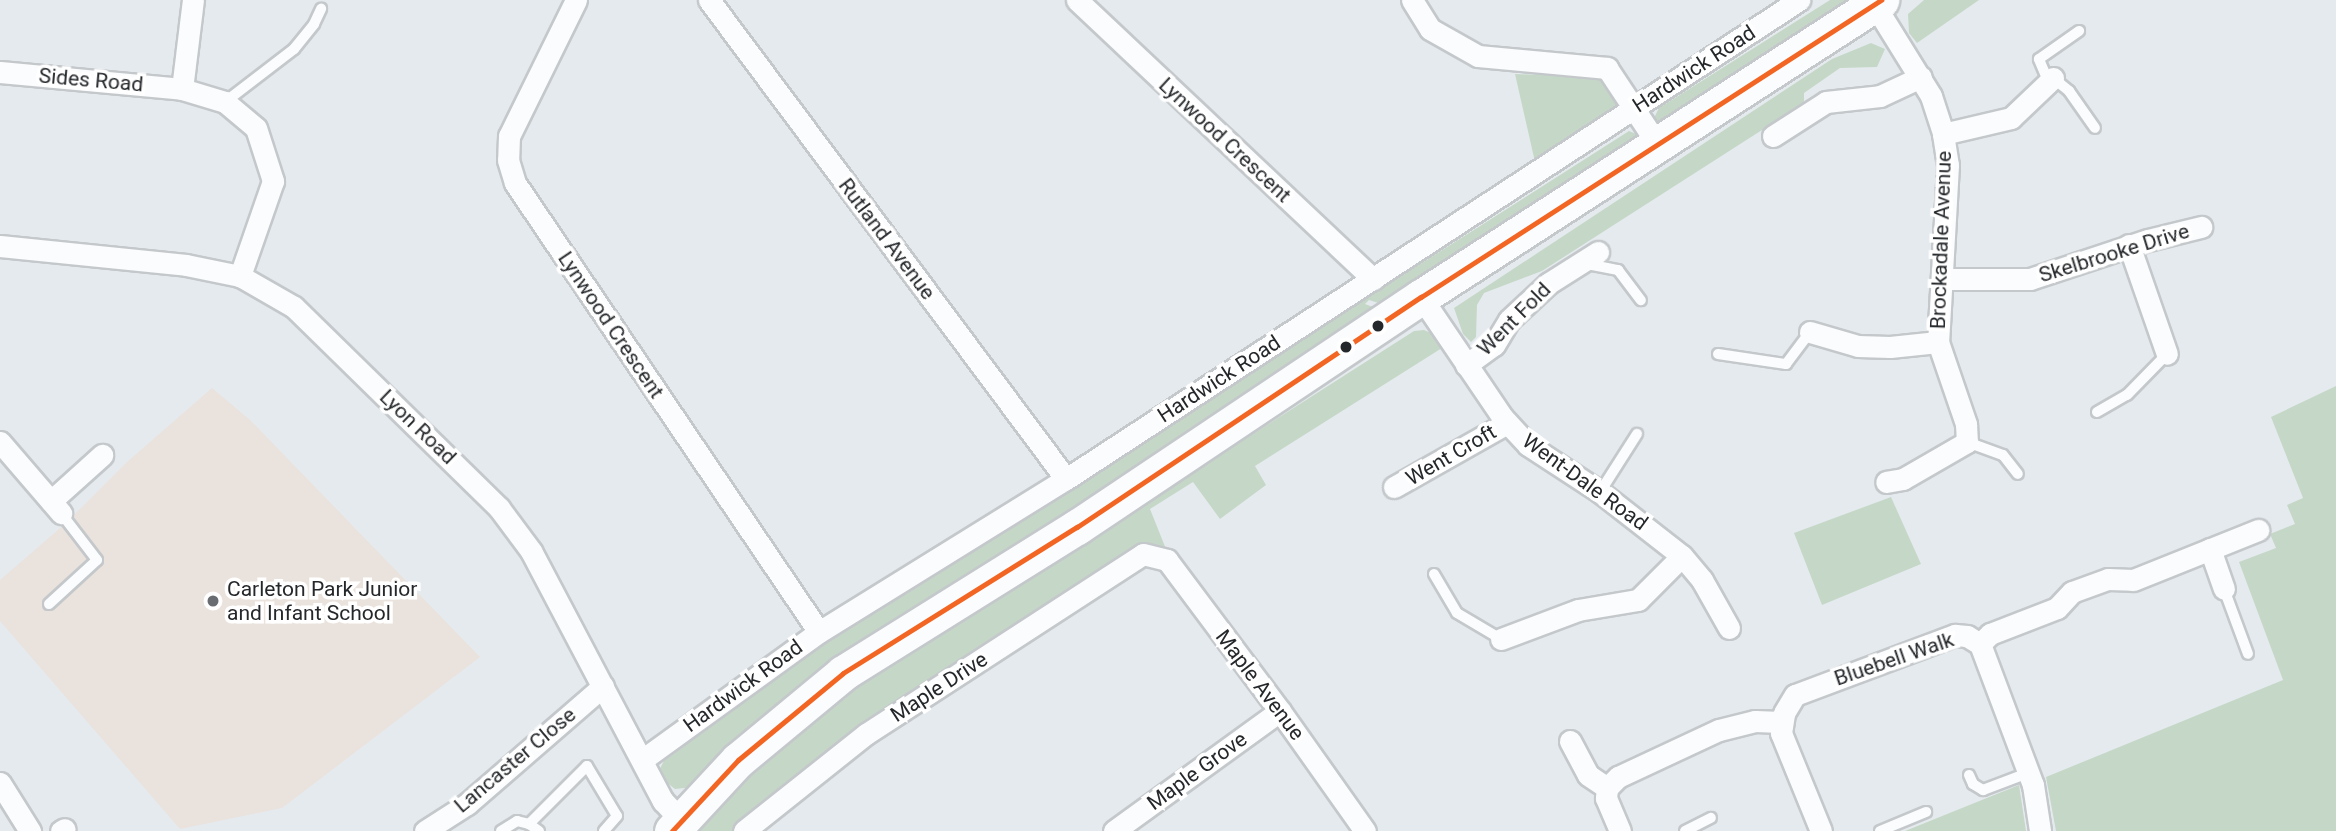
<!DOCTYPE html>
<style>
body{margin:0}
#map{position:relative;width:2336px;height:831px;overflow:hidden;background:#e5eaef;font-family:Roboto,sans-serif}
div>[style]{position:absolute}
.education>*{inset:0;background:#eae2dc}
.green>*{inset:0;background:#c5d8c7}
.roads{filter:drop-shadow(2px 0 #c4c8cb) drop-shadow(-2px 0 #c4c8cb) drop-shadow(0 2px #c4c8cb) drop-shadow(0 -2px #c4c8cb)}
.service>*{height:10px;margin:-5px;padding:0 5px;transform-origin:5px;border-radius:5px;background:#fbfcfd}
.minor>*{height:21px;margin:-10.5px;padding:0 10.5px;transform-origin:10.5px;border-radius:10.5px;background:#fbfcfd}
.primary>*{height:35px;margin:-17.5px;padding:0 17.5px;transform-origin:17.5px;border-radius:17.5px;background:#fbfcfd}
.bus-1>*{height:5px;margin:-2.5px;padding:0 2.5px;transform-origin:2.5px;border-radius:2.5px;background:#f26522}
.dots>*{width:19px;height:19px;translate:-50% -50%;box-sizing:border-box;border:4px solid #fff;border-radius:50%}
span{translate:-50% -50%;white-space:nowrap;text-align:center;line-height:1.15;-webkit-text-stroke:7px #fff;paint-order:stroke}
.street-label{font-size:21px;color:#25282b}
.poi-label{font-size:21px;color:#25282b}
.left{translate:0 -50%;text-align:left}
</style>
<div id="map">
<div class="education">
<div style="clip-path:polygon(212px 388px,250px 420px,480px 657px,282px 808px,180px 829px,0 621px,0 580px,67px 522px,127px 462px)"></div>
</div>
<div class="green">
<div style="clip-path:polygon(1830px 0,1863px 0,1665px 128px,1656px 124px,1654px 118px,1659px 108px)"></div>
<div style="clip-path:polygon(1924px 0,1979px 0,1917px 43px,1909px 33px,1908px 14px)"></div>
<div style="clip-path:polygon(1871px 43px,1885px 49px,1877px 67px,1840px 68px,1804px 93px,1804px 103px,1542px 271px,1484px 293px,1477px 305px,1476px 337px,1471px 342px,1463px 334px,1454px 308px,1832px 59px)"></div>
<div style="clip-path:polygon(1515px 74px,1598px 77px,1607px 82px,1617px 102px,1618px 110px,1535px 162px)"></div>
<div style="clip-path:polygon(1629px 131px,1641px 136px,1385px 305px,1369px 300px,1365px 304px,1381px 310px,694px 787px,675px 789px,661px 778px,658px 772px,664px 761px,813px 651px)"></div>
<div style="clip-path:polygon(1424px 330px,1431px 333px,1442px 348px,1255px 466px,1266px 485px,1220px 519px,1193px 482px,1150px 509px,1166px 549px,1156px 548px,739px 831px,692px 831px,737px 779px,822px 705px,925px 637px,1148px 501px,1414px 331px)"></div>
<div style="clip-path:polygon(2336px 386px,2336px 831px,2056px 831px,2046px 777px,2283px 680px,2239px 562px,2276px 548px,2270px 534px,2295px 524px,2287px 505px,2303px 498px,2271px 417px)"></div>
<div style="clip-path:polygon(1891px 497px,1921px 564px,1822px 605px,1794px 533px)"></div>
<div style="clip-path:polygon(2019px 785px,2026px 831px,1905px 831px)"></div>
</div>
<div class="roads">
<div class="service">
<div style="left:2053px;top:78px;width:21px;rotate:39deg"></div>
<div style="left:2069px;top:91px;width:45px;rotate:54.9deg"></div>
<div style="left:2049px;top:83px;width:26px;rotate:-113deg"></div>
<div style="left:2039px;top:59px;width:49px;rotate:-35deg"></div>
<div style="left:225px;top:102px;width:87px;rotate:-37.5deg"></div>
<div style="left:294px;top:49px;width:32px;rotate:-51deg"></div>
<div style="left:314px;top:24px;width:17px;rotate:-65deg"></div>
<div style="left:1582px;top:263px;width:37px;rotate:11deg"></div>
<div style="left:1618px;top:270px;width:38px;rotate:53deg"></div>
<div style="left:1718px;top:354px;width:69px;rotate:8.4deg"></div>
<div style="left:1786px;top:364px;width:40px;rotate:-53deg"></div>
<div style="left:2097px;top:412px;width:34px;rotate:-30deg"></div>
<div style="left:2127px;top:395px;width:57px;rotate:-45.7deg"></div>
<div style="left:1967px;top:442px;width:38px;rotate:20deg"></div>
<div style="left:2003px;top:455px;width:24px;rotate:52deg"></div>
<div style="left:1600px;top:492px;width:69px;rotate:-57.5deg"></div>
<div style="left:1434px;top:574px;width:45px;rotate:59.5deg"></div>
<div style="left:1457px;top:613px;width:51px;rotate:30.6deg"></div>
<div style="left:2224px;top:589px;width:69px;rotate:69.7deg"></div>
<div style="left:49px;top:604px;width:65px;rotate:-42.5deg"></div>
<div style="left:97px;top:560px;width:59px;rotate:-127.5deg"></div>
<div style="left:1969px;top:775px;width:10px;rotate:66deg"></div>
<div style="left:1973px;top:784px;width:12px;rotate:31deg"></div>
<div style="left:1983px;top:790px;width:48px;rotate:-20.7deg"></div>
<div style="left:501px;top:831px;width:19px;rotate:-32deg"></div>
<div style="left:517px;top:821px;width:12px;rotate:14deg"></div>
<div style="left:539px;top:831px;width:12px;rotate:-145deg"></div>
<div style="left:529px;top:824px;width:82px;rotate:-45deg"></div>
<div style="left:587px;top:766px;width:58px;rotate:59deg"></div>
<div style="left:617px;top:816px;width:20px;rotate:131deg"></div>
<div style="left:1685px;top:831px;width:29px;rotate:-27deg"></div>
<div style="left:1880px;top:831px;width:50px;rotate:-22.4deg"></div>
</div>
<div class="minor">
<div style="left:576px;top:0;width:152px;rotate:116.2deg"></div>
<div style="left:509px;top:136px;width:24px;rotate:92deg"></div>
<div style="left:508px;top:160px;width:24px;rotate:73deg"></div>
<div style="left:515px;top:183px;width:542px;rotate:55.9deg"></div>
<div style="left:709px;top:0;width:597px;rotate:53.3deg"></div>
<div style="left:1077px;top:0;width:407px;rotate:43.3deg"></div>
<div style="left:1412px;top:0;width:34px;rotate:58deg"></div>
<div style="left:1430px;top:29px;width:55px;rotate:29.4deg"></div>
<div style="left:1478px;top:56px;width:130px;rotate:5.3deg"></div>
<div style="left:1607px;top:68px;width:92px;rotate:56.5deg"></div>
<div style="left:1874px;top:4px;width:108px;rotate:58.2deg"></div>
<div style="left:1931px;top:96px;width:40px;rotate:72deg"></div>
<div style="left:1943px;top:134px;width:31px;rotate:81deg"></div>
<div style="left:1948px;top:165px;width:177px;rotate:93.2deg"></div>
<div style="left:1938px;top:342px;width:87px;rotate:71.1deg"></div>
<div style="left:1966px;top:424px;width:18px;rotate:87deg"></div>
<div style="left:1967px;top:442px;width:74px;rotate:150deg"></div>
<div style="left:1903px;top:479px;width:17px;rotate:170deg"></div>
<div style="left:0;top:72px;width:183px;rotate:5.3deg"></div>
<div style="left:182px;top:89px;width:45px;rotate:16.8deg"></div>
<div style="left:225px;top:102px;width:40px;rotate:40deg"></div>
<div style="left:256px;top:128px;width:56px;rotate:72.2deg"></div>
<div style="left:273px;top:181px;width:101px;rotate:109.2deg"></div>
<div style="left:182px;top:89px;width:90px;rotate:-83deg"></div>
<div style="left:1943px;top:134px;width:70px;rotate:-13.2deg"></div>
<div style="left:2011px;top:118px;width:58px;rotate:-43.6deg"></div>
<div style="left:1773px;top:136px;width:63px;rotate:-32.7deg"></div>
<div style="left:1826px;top:102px;width:54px;rotate:-6.3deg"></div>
<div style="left:1880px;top:96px;width:45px;rotate:-24.9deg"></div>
<div style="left:2129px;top:245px;width:115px;rotate:70.8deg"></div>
<div style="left:0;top:246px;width:187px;rotate:5.8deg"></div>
<div style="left:186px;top:265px;width:55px;rotate:11.5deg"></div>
<div style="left:240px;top:276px;width:62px;rotate:29.9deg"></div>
<div style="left:294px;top:307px;width:287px;rotate:44.4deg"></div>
<div style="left:499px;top:508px;width:54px;rotate:53.3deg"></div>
<div style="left:531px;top:551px;width:283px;rotate:62.2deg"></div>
<div style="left:663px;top:801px;width:26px;rotate:47deg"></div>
<div style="left:1942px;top:279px;width:88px"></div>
<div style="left:2030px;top:279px;width:124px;rotate:-18.3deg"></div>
<div style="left:2148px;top:240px;width:55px;rotate:-13.8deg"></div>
<div style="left:1421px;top:297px;width:146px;rotate:55.9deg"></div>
<div style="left:1503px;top:418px;width:37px;rotate:47deg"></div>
<div style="left:1528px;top:445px;width:86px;rotate:33.1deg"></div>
<div style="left:1600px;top:492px;width:104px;rotate:38deg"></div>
<div style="left:1682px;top:556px;width:31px;rotate:50deg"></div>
<div style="left:1702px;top:580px;width:55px;rotate:60.6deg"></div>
<div style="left:1810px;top:332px;width:50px;rotate:16.3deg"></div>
<div style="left:1858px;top:346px;width:32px;rotate:2deg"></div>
<div style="left:1890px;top:347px;width:48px;rotate:-5.9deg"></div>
<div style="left:1466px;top:365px;width:34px;rotate:-36deg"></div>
<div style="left:1494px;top:345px;width:29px;rotate:-59deg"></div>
<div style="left:1509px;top:320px;width:54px;rotate:-42.8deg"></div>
<div style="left:1549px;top:283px;width:58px;rotate:-32.3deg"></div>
<div style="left:0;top:442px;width:94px;rotate:49.3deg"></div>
<div style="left:1394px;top:487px;width:130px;rotate:-29.5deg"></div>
<div style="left:51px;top:501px;width:69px;rotate:-42deg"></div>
<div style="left:2210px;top:549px;width:42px;rotate:70.7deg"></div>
<div style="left:1501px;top:639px;width:82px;rotate:-20.6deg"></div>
<div style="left:1578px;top:610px;width:61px;rotate:-9.5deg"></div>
<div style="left:1638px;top:600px;width:62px;rotate:-45deg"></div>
<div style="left:1980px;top:644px;width:14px;rotate:-45deg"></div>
<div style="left:1990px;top:634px;width:72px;rotate:-21.2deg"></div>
<div style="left:2057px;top:608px;width:22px;rotate:-47deg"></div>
<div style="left:2072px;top:592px;width:38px;rotate:-20deg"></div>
<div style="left:2108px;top:579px;width:25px;rotate:2deg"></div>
<div style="left:2133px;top:580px;width:135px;rotate:-21.8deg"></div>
<div style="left:1980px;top:644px;width:151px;rotate:69.4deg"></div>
<div style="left:2033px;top:785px;width:47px;rotate:81.3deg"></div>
<div style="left:1570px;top:741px;width:38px;rotate:62deg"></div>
<div style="left:1588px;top:775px;width:23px;rotate:34deg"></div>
<div style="left:642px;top:760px;width:218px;rotate:-35.9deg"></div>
<div style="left:819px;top:632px;width:291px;rotate:-31.8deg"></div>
<div style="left:1066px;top:479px;width:876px;rotate:-33.16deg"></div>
<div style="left:0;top:783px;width:57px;rotate:58deg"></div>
<div style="left:61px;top:831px;width:4px;rotate:-27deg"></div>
<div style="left:425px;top:831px;width:50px;rotate:-32.7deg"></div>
<div style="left:467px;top:804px;width:180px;rotate:-40.9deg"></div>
<div style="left:744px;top:831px;width:156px;rotate:-38.5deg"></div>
<div style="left:866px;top:734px;width:330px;rotate:-33deg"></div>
<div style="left:1143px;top:554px;width:25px;rotate:14deg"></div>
<div style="left:1167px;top:560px;width:189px;rotate:53.2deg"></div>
<div style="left:1280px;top:711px;width:147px;rotate:54.7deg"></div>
<div style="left:1114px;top:831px;width:205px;rotate:-35.9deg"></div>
<div style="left:1620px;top:831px;width:36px;rotate:-113deg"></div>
<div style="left:1606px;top:798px;width:10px;rotate:-84deg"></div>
<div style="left:1607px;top:788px;width:16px;rotate:-45deg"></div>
<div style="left:1618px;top:777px;width:111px;rotate:-25deg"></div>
<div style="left:1719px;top:730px;width:37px;rotate:-14deg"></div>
<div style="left:1755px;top:721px;width:26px;rotate:2deg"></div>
<div style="left:1821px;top:831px;width:106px;rotate:-112.2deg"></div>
<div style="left:1781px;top:733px;width:20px;rotate:-81deg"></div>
<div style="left:1784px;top:713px;width:21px;rotate:-59deg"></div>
<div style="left:1795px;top:695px;width:171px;rotate:-20.6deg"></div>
<div style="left:1955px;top:635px;width:12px;rotate:5deg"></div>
<div style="left:1967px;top:636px;width:15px;rotate:32deg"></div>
</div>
<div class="primary">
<div style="left:672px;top:831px;width:97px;rotate:-47.1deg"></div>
<div style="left:738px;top:760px;width:136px;rotate:-39.6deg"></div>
<div style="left:843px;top:673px;width:276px;rotate:-32deg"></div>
<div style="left:1077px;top:527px;width:414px;rotate:-33.8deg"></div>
<div style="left:1421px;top:297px;width:548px;rotate:-32.85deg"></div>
</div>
</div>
<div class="bus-1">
<div style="left:672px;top:831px;width:97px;rotate:-47.1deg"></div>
<div style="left:738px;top:760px;width:136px;rotate:-39.6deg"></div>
<div style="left:843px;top:673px;width:276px;rotate:-32deg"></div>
<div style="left:1077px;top:527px;width:414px;rotate:-33.8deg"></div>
<div style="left:1421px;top:297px;width:548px;rotate:-32.85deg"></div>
</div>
<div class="dots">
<div style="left:1378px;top:326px;background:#25282b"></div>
<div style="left:1346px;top:347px;background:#25282b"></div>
<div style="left:213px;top:601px;background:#686c70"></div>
</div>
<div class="street-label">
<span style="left:1694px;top:69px;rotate:-33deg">Hardwick Road</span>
<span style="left:91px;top:80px;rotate:5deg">Sides Road</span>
<span style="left:1225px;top:140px;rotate:43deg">Lynwood Crescent</span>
<span style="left:887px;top:239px;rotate:53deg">Rutland Avenue</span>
<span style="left:1941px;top:240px;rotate:-88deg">Brockadale Avenue</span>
<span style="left:2114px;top:253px;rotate:-17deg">Skelbrooke Drive</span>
<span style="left:1514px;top:319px;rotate:-45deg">Went Fold</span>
<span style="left:611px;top:325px;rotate:56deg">Lynwood Crescent</span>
<span style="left:1219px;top:379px;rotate:-33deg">Hardwick Road</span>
<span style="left:418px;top:427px;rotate:44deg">Lyon Road</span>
<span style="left:1451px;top:455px;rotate:-30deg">Went Croft</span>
<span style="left:1585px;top:482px;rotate:36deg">Went-Dale Road</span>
<span style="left:1894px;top:659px;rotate:-19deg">Bluebell Walk</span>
<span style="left:1260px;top:685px;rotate:53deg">Maple Avenue</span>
<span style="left:743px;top:686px;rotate:-36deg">Hardwick Road</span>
<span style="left:939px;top:687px;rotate:-33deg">Maple Drive</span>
<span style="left:515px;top:760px;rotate:-40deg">Lancaster Close</span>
<span style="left:1197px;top:771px;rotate:-36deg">Maple Grove</span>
</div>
<div class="poi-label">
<span class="left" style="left:227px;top:601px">Carleton Park Junior<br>and Infant School</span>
</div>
</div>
